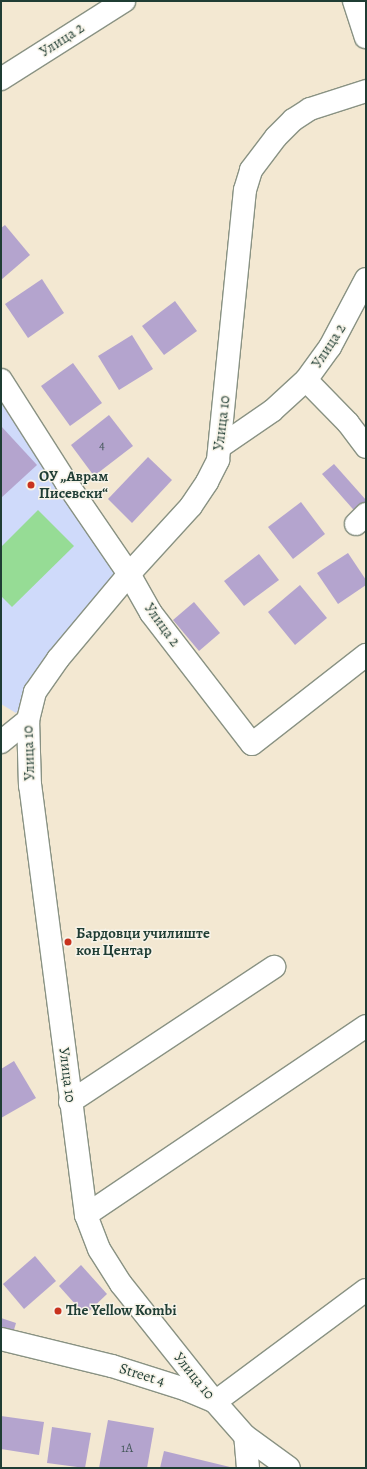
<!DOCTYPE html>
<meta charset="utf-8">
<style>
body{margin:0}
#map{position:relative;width:367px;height:1469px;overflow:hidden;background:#f3e8d2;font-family:Alegreya,serif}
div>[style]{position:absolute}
.built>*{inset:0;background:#cfdafa}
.green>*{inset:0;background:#96dc95}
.building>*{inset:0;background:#b4a4ce}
.roads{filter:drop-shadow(1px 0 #899283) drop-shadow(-1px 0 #899283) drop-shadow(0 1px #899283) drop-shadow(0 -1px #899283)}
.minor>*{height:22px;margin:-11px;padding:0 11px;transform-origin:11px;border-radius:11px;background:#fff}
.tertiary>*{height:22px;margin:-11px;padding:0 11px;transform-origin:11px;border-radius:11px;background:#fff}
.dots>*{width:11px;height:11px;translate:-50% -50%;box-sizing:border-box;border:2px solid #f7f3e8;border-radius:50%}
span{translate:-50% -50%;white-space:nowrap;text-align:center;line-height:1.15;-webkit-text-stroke:3px #f7f3e8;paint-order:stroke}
.number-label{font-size:13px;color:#44575a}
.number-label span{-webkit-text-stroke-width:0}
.street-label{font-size:15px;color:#1f3d34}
.poi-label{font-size:15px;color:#1f3d34;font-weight:700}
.left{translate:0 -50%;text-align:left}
.frame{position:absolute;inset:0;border:2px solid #1f3d34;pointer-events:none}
</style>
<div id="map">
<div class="built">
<div style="clip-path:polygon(1px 399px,122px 571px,16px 713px,1px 704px)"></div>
</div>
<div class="green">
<div style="clip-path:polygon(38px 510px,74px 546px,12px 607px,1px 596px,1px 547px)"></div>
</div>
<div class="building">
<div style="clip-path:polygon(5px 225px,30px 255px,1px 280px,1px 228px)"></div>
<div style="clip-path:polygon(42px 279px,64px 313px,28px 338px,5px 304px)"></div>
<div style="clip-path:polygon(175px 301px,197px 331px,164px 355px,142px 326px)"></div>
<div style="clip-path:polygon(132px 335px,153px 369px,119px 390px,98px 356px)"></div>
<div style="clip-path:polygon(73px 363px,102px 403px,70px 426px,41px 386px)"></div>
<div style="clip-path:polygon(109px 415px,133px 446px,94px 476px,71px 445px)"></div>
<div style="clip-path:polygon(1px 426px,37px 465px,1px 498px)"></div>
<div style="clip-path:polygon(148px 457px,172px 480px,132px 523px,108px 499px)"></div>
<div style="clip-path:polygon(334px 464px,366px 500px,366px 509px,359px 516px,322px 474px)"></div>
<div style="clip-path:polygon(301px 502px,325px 534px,293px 559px,268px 527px)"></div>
<div style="clip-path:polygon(348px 553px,366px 580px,366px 585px,338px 604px,317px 573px)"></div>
<div style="clip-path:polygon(259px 554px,279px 580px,244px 606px,224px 581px)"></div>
<div style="clip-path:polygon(300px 585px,327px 618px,295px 645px,268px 612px)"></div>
<div style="clip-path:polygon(194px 602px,220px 633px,199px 651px,173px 620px)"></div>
<div style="clip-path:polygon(14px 1061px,36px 1098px,1px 1118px,1px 1069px)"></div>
<div style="clip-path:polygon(35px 1256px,56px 1281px,24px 1309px,3px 1284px)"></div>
<div style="clip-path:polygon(81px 1265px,107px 1294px,85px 1315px,59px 1286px)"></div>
<div style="clip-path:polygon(1px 1318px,16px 1323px,11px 1340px,1px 1337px)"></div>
<div style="clip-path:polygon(1px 1416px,44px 1422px,39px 1455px,1px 1449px)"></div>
<div style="clip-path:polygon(108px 1420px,154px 1428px,147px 1468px,99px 1468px)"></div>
<div style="clip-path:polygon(52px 1427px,91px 1433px,85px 1468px,47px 1463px)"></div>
<div style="clip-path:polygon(164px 1451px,230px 1467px,230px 1468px,160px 1468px)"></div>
</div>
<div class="roads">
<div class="minor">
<div style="left:354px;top:1px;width:38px;rotate:72deg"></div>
<div style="left:1px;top:79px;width:146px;rotate:-32.4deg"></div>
<div style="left:1px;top:380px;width:121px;rotate:57.5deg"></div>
<div style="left:66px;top:482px;width:112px;rotate:55.6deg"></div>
<div style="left:129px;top:574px;width:45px;rotate:60.6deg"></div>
<div style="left:151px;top:613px;width:165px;rotate:52.4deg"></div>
<div style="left:252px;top:744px;width:145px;rotate:-38deg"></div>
<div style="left:306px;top:380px;width:60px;rotate:45.7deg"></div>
<div style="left:348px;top:423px;width:30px;rotate:53deg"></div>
<div style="left:221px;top:446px;width:62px;rotate:-34.5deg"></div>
<div style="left:272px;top:411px;width:46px;rotate:-42.4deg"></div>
<div style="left:306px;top:380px;width:41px;rotate:-54deg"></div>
<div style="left:330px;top:347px;width:77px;rotate:-62.1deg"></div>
<div style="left:356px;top:524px;width:14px;rotate:-45deg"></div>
<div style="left:1px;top:742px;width:35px;rotate:-39deg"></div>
<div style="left:70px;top:1102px;width:245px;rotate:-33.5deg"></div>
<div style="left:86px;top:1215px;width:338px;rotate:-34deg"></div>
<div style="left:1px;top:1339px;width:114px;rotate:13.7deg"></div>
<div style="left:112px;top:1366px;width:77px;rotate:17.5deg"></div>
<div style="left:185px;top:1389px;width:33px;rotate:23deg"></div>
<div style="left:215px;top:1402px;width:188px;rotate:-36.6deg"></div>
<div style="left:245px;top:1436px;width:54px;rotate:36deg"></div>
</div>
<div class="tertiary">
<div style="left:248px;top:1468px;width:32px;rotate:-95deg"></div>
<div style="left:245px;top:1436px;width:45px;rotate:-131.4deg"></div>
<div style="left:215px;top:1402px;width:151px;rotate:-128.5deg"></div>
<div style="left:121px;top:1284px;width:41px;rotate:-122.2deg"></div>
<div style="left:99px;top:1249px;width:36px;rotate:-111deg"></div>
<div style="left:86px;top:1215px;width:433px;rotate:-97.4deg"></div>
<div style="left:30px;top:786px;width:66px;rotate:-91.7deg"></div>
<div style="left:28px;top:720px;width:29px;rotate:-76deg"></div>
<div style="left:35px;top:692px;width:40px;rotate:-55.1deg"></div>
<div style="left:58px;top:659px;width:111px;rotate:-50.1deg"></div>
<div style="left:129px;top:574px;width:92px;rotate:-47.6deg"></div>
<div style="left:191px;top:506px;width:29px;rotate:-56deg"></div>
<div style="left:207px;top:482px;width:25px;rotate:-63deg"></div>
<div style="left:218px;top:460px;width:271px;rotate:-84.3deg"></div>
<div style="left:245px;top:190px;width:21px;rotate:-73deg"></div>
<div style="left:251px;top:170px;width:41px;rotate:-52.9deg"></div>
<div style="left:276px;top:137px;width:24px;rotate:-45deg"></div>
<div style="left:293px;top:120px;width:20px;rotate:-33deg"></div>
<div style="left:310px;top:109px;width:59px;rotate:-17.8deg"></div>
</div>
</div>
<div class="dots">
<div style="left:31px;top:485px;background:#c8321e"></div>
<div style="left:68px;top:942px;background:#c8321e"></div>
<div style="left:58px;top:1311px;background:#c8321e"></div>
</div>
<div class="number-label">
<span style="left:102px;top:445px">4</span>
<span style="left:127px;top:1448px">1А</span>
</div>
<div class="street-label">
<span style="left:62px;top:40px;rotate:-33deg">Улица 2</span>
<span style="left:329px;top:346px;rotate:-57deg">Улица 2</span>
<span style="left:222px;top:423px;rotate:-83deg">Улица 10</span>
<span style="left:162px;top:625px;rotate:54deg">Улица 2</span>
<span style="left:29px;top:753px;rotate:-92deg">Улица 10</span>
<span style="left:67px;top:1075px;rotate:83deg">Улица 10</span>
<span style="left:142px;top:1375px;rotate:17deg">Street 4</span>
<span style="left:194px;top:1376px;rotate:51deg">Улица 10</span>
</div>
<div class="poi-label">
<span class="left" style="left:39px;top:485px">ОУ „Аврам<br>Писевски“</span>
<span class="left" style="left:76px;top:942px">Бардовци училиште<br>кон Центар</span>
<span class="left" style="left:66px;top:1311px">The Yellow Kombi</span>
</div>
<div class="frame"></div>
</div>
